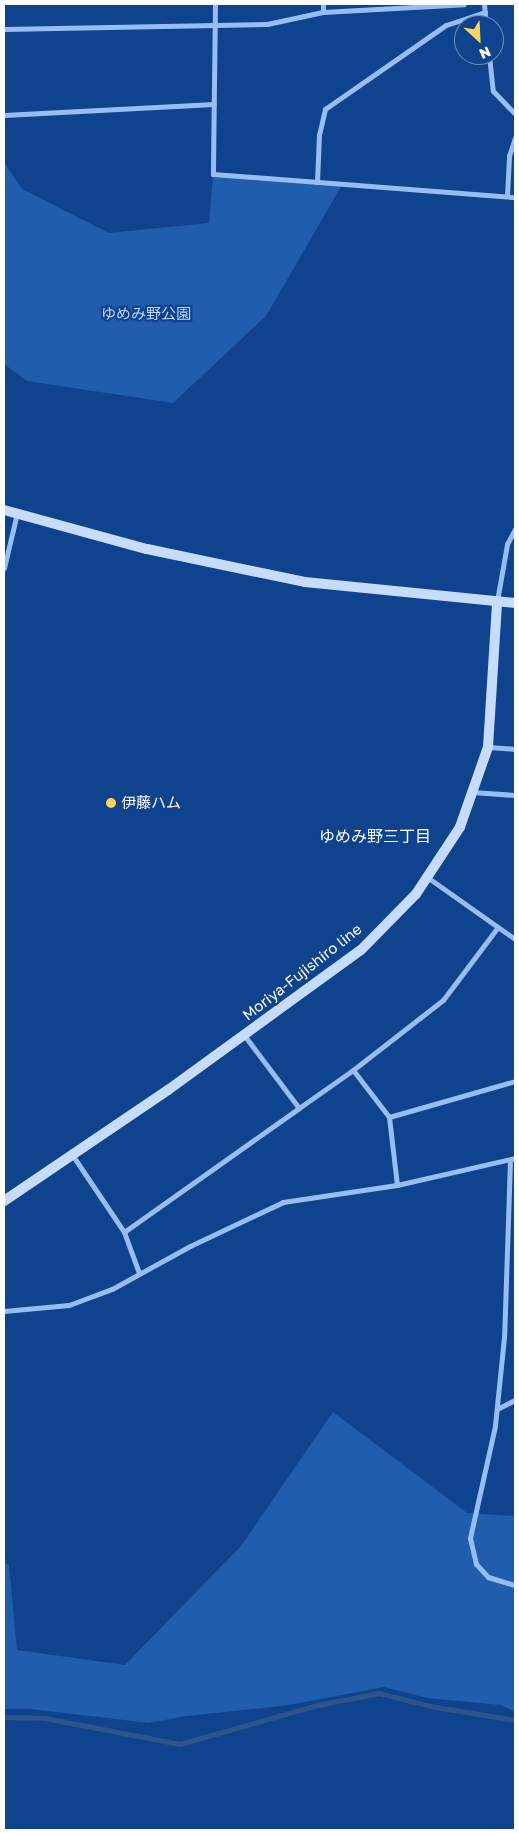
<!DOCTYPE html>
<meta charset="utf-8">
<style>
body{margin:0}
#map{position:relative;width:519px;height:1834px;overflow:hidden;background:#0f438d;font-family:"Golos Text","Noto Sans JP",sans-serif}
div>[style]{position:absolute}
.green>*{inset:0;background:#205dad}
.stream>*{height:4.5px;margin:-2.25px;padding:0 2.25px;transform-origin:2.25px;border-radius:2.25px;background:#2e548c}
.street>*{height:5px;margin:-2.5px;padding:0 2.5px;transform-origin:2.5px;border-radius:2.5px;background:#96bef3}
.secondary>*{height:10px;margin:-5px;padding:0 5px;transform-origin:5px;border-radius:5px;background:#c6dcfd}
.dots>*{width:14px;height:14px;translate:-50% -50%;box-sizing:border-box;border:2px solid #0f438d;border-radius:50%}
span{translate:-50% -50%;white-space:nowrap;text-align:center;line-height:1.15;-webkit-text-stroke:4.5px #0f438d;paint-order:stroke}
.park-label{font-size:15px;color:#bed9fe}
.poi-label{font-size:15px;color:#fff}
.left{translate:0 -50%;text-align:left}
.street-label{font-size:15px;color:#fff}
.neighbourhood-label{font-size:16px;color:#fff}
.frame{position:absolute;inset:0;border:5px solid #fff;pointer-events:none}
.north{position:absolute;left:454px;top:15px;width:50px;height:50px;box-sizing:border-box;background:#0f438d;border:1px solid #6f8ebb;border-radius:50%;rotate:155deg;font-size:14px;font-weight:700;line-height:20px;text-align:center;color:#fff}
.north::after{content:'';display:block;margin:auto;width:18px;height:22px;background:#ffd358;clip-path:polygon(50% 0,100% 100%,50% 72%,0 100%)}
</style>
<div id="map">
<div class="green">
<div style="clip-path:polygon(4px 162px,22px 189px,109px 233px,209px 223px,213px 174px,342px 185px,266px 316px,173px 403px,27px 381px,4px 364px)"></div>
<div style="clip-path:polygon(333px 1412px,467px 1513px,515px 1516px,515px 1712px,501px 1705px,427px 1698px,384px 1687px,283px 1706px,186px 1716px,149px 1723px,31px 1709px,4px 1709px,4px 1562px,9px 1565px,17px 1650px,125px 1665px,241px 1546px)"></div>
</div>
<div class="stream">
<div style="left:4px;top:1717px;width:41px;rotate:1.4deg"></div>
<div style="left:45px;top:1718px;width:137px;rotate:10.9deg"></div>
<div style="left:180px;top:1744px;width:143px;rotate:-15.8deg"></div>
<div style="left:318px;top:1705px;width:62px;rotate:-11.1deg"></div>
<div style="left:379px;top:1693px;width:58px;rotate:14deg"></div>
<div style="left:435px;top:1707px;width:81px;rotate:9.2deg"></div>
</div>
<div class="street">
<div style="left:215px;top:4px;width:170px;rotate:90.7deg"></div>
<div style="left:213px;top:174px;width:303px;rotate:4.4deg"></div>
<div style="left:484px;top:4px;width:21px;rotate:85deg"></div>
<div style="left:323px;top:12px;width:141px;rotate:-3.2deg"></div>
<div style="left:4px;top:29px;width:263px;rotate:-1.1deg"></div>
<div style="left:267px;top:24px;width:57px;rotate:-12.1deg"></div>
<div style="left:323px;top:12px;width:8px;rotate:-90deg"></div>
<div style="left:489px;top:55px;width:36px;rotate:84deg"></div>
<div style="left:493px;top:91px;width:32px;rotate:46deg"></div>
<div style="left:4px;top:115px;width:210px;rotate:-3deg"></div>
<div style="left:317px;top:182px;width:47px;rotate:-87.6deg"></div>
<div style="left:319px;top:135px;width:27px;rotate:-77deg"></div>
<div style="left:325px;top:109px;width:147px;rotate:-34.8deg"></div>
<div style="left:446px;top:25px;width:41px;rotate:-18.4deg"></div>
<div style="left:507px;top:196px;width:40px;rotate:-87.1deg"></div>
<div style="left:509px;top:156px;width:19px;rotate:-72deg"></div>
<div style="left:4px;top:568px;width:57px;rotate:-76.7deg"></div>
<div style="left:497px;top:601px;width:58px;rotate:-80deg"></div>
<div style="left:507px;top:544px;width:17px;rotate:-62deg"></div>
<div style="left:488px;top:747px;width:27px;rotate:4deg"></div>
<div style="left:472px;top:792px;width:43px;rotate:4deg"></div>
<div style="left:427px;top:877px;width:108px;rotate:35.2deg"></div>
<div style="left:244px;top:1035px;width:91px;rotate:53deg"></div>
<div style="left:299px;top:1108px;width:66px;rotate:-35.1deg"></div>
<div style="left:353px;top:1070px;width:59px;rotate:52.5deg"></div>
<div style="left:389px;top:1117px;width:68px;rotate:83.3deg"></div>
<div style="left:353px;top:1070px;width:114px;rotate:-37.9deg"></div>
<div style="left:443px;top:1000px;width:91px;rotate:-53deg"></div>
<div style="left:389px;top:1117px;width:131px;rotate:-15.9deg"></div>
<div style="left:73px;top:1156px;width:92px;rotate:56.1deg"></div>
<div style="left:124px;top:1232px;width:44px;rotate:69.9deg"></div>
<div style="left:510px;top:1160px;width:177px;rotate:91.9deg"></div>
<div style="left:504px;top:1337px;width:89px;rotate:95.8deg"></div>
<div style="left:495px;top:1426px;width:115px;rotate:102.6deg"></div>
<div style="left:470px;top:1538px;width:27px;rotate:77deg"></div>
<div style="left:476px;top:1564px;width:18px;rotate:47deg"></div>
<div style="left:488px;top:1577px;width:28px;rotate:17deg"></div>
<div style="left:124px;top:1232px;width:214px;rotate:-35.3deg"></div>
<div style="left:4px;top:1311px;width:65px;rotate:-5.3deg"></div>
<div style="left:69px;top:1305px;width:46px;rotate:-20.4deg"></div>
<div style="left:112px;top:1289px;width:87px;rotate:-28.9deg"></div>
<div style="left:188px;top:1247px;width:105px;rotate:-25.3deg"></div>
<div style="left:283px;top:1202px;width:115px;rotate:-8.5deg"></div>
<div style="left:397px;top:1185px;width:121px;rotate:-12.9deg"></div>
<div style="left:497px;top:1409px;width:20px;rotate:-27deg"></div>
</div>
<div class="secondary">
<div style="left:4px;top:510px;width:148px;rotate:15.3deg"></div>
<div style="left:147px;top:549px;width:161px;rotate:11.8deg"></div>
<div style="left:305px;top:582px;width:211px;rotate:5.7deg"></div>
<div style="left:4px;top:1201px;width:198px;rotate:-34.1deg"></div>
<div style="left:168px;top:1090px;width:238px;rotate:-36deg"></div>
<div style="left:361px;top:950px;width:78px;rotate:-45.5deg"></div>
<div style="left:416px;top:894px;width:80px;rotate:-56.7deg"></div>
<div style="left:460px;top:827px;width:85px;rotate:-70.7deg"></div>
<div style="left:488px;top:747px;width:145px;rotate:-86.4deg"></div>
</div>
<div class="dots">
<div style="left:111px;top:803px;background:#ffd358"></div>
</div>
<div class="park-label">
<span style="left:146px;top:314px">ゆめみ野公園</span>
</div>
<div class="poi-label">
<span class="left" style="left:121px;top:803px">伊藤ハム</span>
</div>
<div class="street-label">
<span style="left:302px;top:972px;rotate:-38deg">Moriya-Fujishiro line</span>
</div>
<div class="neighbourhood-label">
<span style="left:375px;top:836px">ゆめみ野三丁目</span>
</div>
<div class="frame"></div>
<div class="north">N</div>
</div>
